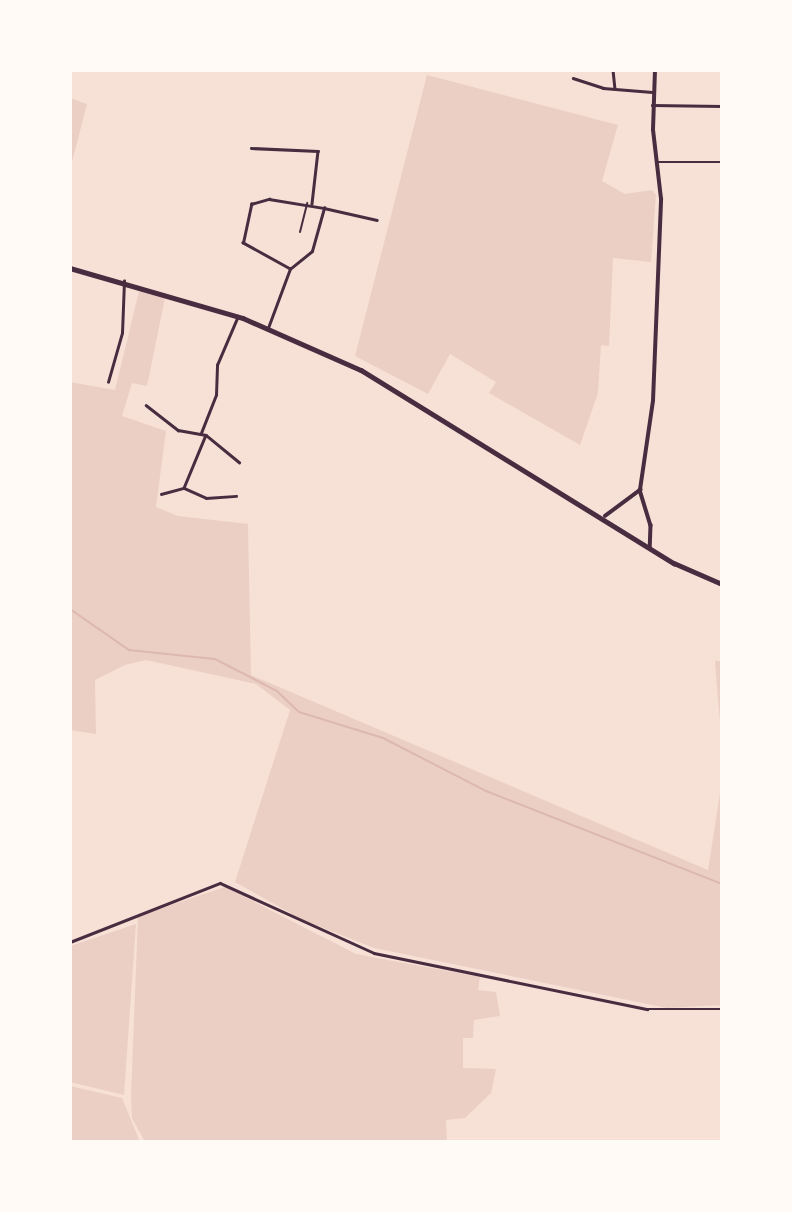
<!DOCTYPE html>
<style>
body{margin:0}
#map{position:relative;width:792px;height:1212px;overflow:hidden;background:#f7e1d7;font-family:"Alegreya Sans",sans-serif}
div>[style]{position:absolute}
.green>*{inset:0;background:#ebcfc5}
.stream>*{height:2px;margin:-1px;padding:0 1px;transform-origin:1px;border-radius:1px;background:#dcb8b0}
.service>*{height:2px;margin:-1px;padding:0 1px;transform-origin:1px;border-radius:1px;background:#4a2c40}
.minor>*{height:2.5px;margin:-1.25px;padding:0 1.25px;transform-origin:1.25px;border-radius:1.25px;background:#4a2c40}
.tertiary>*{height:3.5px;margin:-1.75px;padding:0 1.75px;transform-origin:1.75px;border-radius:1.75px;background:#4a2c40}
.secondary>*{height:4.5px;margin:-2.25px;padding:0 2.25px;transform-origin:2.25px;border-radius:2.25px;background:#4a2c40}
span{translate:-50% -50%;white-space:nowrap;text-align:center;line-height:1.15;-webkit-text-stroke:5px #fffaf5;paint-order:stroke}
.frame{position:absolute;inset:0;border:72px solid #fffaf5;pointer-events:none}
</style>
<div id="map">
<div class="green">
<div style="clip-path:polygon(427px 75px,618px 125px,602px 181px,625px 194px,652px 190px,656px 195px,651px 262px,613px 258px,609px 346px,601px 345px,598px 393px,580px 445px,489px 393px,496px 382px,450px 354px,428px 394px,355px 356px)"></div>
<div style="clip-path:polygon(70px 98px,87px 104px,70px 170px)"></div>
<div style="clip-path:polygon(139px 291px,165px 298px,147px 386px,132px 383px,122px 416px,166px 431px,156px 507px,178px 516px,248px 524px,251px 675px,708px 870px,722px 780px,722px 1005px,667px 1008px,374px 948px,301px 919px,235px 882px,290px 710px,256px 684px,146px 660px,125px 665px,95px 680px,96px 734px,70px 730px,70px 382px,115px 390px)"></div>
<div style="clip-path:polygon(715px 661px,722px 661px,722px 748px)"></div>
<div style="clip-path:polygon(225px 887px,356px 954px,480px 977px,478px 990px,496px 992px,500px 1016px,474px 1020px,473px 1038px,463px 1038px,463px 1068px,496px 1069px,491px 1093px,465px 1118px,446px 1120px,447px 1142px,145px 1142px,132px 1118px,131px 1097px,138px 916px)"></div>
<div style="clip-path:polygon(136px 924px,124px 1095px,70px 1082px,70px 946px)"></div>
<div style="clip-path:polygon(70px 1086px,122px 1098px,140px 1142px,70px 1142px)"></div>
</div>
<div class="stream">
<div style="left:70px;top:609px;width:72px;rotate:34.8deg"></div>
<div style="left:129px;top:650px;width:86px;rotate:6deg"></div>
<div style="left:215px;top:659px;width:70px;rotate:27.3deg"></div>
<div style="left:277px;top:691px;width:30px;rotate:44deg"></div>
<div style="left:299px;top:712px;width:88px;rotate:17.2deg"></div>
<div style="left:383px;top:738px;width:116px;rotate:27.2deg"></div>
<div style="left:486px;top:791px;width:254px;rotate:21.5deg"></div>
</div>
<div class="service">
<div style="left:300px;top:232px;width:30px;rotate:-76deg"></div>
</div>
<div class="minor">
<div style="left:613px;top:70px;width:18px;rotate:84deg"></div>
<div style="left:573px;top:78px;width:32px;rotate:18deg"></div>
<div style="left:603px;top:88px;width:49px;rotate:4.7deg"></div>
<div style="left:652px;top:105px;width:70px;rotate:0.8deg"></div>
<div style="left:251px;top:148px;width:67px;rotate:2.6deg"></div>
<div style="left:318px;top:151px;width:53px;rotate:96.5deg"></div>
<div style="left:658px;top:162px;width:64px"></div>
<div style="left:290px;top:269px;width:54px;rotate:-151deg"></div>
<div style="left:243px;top:243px;width:40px;rotate:-78deg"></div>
<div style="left:251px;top:204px;width:19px;rotate:-16deg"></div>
<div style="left:269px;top:199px;width:56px;rotate:9.3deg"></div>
<div style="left:268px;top:328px;width:63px;rotate:-69.6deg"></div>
<div style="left:290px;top:269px;width:28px;rotate:-39deg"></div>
<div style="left:312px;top:251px;width:45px;rotate:-74.4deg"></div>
<div style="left:324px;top:208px;width:54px;rotate:12.8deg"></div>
<div style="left:108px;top:382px;width:51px;rotate:-74.1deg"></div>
<div style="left:122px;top:333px;width:52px;rotate:-87.8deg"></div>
<div style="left:146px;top:405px;width:41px;rotate:38deg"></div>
<div style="left:178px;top:430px;width:28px;rotate:10deg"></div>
<div style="left:206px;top:435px;width:43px;rotate:39.3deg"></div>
<div style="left:201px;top:433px;width:41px;rotate:-68.5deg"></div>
<div style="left:216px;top:395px;width:30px;rotate:-88deg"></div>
<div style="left:217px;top:365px;width:53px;rotate:-66.8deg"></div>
<div style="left:206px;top:435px;width:57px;rotate:112.5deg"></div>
<div style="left:184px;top:488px;width:24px;rotate:24deg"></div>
<div style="left:206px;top:498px;width:30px;rotate:-4deg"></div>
<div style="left:161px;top:494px;width:24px;rotate:-15deg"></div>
<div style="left:70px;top:942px;width:161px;rotate:-21.5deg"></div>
<div style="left:220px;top:883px;width:169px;rotate:24.4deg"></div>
<div style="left:374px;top:953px;width:279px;rotate:11.6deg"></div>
<div style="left:647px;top:1009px;width:75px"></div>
</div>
<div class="tertiary">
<div style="left:640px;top:490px;width:37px;rotate:73deg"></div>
<div style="left:651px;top:525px;width:23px;rotate:92deg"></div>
<div style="left:605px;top:516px;width:44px;rotate:-36.6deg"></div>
<div style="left:640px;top:490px;width:90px;rotate:-81.7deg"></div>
<div style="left:653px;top:401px;width:202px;rotate:-87.7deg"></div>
<div style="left:661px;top:199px;width:69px;rotate:-96.6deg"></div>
<div style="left:653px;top:130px;width:60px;rotate:-88.1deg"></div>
</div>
<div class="secondary">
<div style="left:70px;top:268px;width:180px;rotate:16.1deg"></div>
<div style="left:243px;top:318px;width:129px;rotate:23.8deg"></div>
<div style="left:361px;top:370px;width:368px;rotate:31.7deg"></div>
<div style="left:674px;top:563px;width:52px;rotate:23.6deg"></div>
</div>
<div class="frame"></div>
</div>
